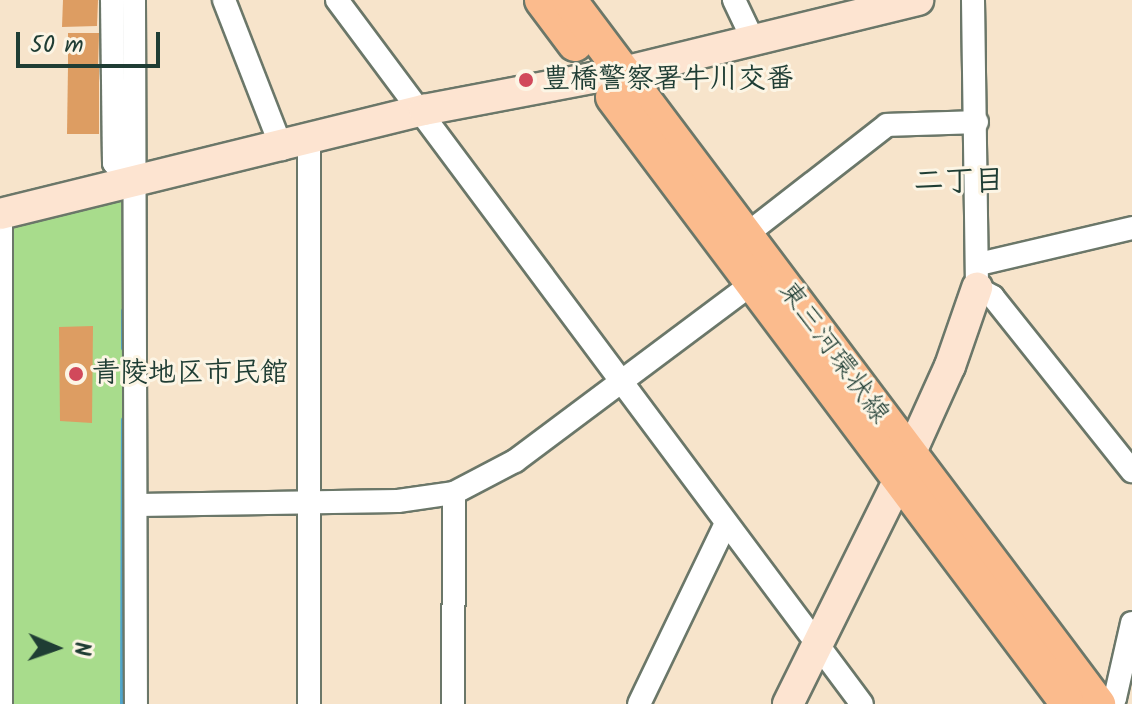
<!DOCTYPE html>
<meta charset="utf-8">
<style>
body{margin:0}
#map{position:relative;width:1132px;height:704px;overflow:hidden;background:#f7e4cb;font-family:Kalam,"Klee One",sans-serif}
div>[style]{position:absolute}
.green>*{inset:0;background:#a8dc8c}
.stream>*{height:6px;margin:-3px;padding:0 3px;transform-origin:3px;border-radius:3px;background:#4fa5cc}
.building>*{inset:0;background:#dd9d62}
.roads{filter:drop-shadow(2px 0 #6b7769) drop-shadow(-2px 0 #6b7769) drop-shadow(0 2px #6b7769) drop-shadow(0 -2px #6b7769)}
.street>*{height:22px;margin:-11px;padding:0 11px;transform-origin:11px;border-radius:11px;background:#fff}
.secondary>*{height:30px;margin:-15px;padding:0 15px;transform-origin:15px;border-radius:15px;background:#fde4d1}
.primary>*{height:34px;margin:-17px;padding:0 17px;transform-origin:17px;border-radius:17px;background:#fbbb8d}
.dots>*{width:22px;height:22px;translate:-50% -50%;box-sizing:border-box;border:4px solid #fcf5e5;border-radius:50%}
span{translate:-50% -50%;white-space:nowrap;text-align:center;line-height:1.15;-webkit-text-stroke:6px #fcf5e5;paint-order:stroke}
.poi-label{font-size:28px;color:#1f3d34;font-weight:700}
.left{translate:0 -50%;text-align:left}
.street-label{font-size:28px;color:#1f3d34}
.neighbourhood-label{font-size:30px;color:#1f3d34;font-weight:700}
.north{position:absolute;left:16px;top:608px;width:80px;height:80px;-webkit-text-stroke:6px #fcf5e5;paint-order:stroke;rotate:92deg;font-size:22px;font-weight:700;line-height:32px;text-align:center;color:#1f3d34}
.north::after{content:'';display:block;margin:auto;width:28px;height:36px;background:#1f3d34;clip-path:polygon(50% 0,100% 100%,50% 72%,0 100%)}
.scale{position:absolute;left:16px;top:32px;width:144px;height:36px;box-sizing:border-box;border:4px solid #1f3d34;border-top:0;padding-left:10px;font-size:24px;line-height:28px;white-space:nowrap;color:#1f3d34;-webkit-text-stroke:6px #fcf5e5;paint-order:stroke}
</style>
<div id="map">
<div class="green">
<div style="clip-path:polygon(135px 185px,136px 704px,1px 704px,1px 214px)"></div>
</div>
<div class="stream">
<div style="left:124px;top:311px;width:37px;rotate:90deg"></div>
<div style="left:123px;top:704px;width:284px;rotate:-89.8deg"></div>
</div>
<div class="building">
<div style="clip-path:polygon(63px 0,98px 0,97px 26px,62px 27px)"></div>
<div style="clip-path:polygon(68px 33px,99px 33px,98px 65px,68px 64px)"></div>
<div style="clip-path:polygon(68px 66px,99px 67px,99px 134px,67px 134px)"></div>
<div style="clip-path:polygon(93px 326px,92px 423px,60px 421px,59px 327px)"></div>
</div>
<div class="roads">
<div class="street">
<div style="left:112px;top:0;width:163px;rotate:89.3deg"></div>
<div style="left:114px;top:163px;width:30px;rotate:46deg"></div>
<div style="left:134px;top:0;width:704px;rotate:89.84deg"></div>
<div style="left:224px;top:0;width:160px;rotate:68.7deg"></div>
<div style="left:337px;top:0;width:878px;rotate:53.29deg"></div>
<div style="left:734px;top:0;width:47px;rotate:64.5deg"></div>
<div style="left:973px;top:0;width:288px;rotate:89.2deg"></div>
<div style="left:977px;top:288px;width:18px;rotate:29deg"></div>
<div style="left:993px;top:297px;width:223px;rotate:51.4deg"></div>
<div style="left:309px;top:142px;width:562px;rotate:90deg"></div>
<div style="left:1px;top:214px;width:490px;rotate:90deg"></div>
<div style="left:747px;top:234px;width:177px;rotate:-37.9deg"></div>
<div style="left:887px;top:125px;width:90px;rotate:-1.9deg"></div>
<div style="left:979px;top:264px;width:157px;rotate:-13.2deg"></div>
<div style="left:137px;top:505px;width:261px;rotate:-0.9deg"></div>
<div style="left:398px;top:501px;width:57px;rotate:-8.1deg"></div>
<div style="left:454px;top:493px;width:69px;rotate:-27.7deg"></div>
<div style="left:515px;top:461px;width:296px;rotate:-36.8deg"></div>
<div style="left:453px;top:704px;width:211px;rotate:-89.7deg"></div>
<div style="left:639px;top:704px;width:199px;rotate:-64.3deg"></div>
<div style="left:1108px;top:704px;width:9px;rotate:-41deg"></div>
<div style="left:1115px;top:698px;width:77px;rotate:-77.2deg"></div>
</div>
<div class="secondary">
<div style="left:0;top:214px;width:437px;rotate:-13.8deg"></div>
<div style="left:424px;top:110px;width:203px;rotate:-10.8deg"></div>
<div style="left:623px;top:72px;width:304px;rotate:-13.7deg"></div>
<div style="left:788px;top:704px;width:249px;rotate:-63.7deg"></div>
<div style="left:898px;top:481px;width:126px;rotate:-65.7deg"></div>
<div style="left:950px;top:366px;width:83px;rotate:-70.9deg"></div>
</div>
<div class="primary">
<div style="left:542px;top:0;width:55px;rotate:53.1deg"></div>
<div style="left:569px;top:0;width:881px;rotate:53.08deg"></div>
<div style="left:613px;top:97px;width:755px;rotate:53.13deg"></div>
</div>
</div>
<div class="dots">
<div style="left:526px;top:80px;background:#d1495b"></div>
<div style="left:76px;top:374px;background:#d1495b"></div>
</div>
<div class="poi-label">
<span class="left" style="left:542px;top:80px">豊橋警察署牛川交番</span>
<span class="left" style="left:92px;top:374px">青陵地区市民館</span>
</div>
<div class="street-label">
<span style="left:833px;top:353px;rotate:54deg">東三河環状線</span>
</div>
<div class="neighbourhood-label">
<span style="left:959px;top:182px">二丁目</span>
</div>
<div class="north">N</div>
<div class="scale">50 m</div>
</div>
